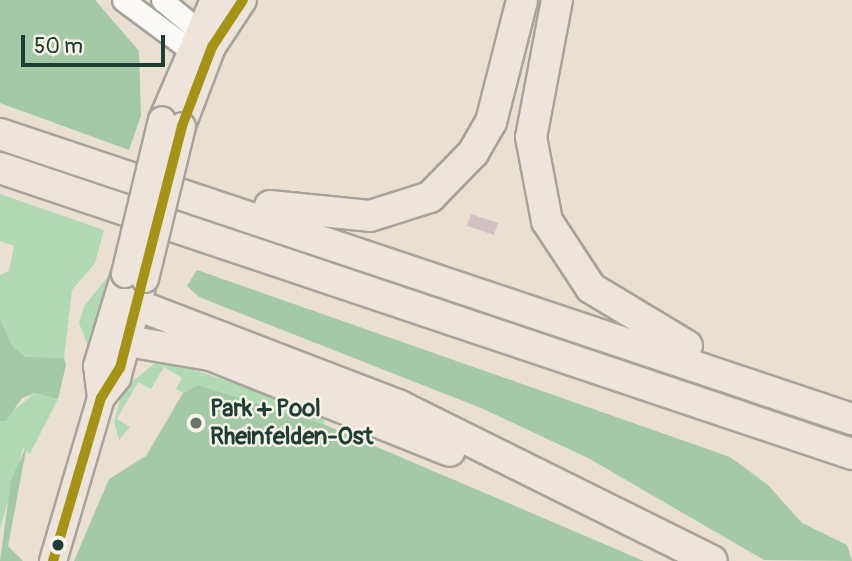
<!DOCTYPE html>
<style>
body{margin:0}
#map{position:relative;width:852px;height:561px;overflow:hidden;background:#eae0d2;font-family:Pangolin,sans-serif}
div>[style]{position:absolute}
.green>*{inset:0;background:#b1dab3}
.forest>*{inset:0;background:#a3c9a5}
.building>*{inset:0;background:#d1c1c4}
.roads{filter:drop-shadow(2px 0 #a6a49a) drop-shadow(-2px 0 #a6a49a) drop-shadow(0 2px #a6a49a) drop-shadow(0 -2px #a6a49a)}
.minor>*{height:21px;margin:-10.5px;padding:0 10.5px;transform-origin:10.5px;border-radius:10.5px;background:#fcfaf8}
.major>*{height:26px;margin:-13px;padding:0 13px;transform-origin:13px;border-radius:13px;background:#ede4dc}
.highway>*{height:30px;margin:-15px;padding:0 15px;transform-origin:15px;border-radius:15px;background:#ede4dc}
.bridges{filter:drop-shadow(2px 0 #a6a49a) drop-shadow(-2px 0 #a6a49a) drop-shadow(0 2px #a6a49a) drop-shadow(0 -2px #a6a49a)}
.major-bridge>*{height:26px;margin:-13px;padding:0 13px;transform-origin:13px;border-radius:13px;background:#ede4dc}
.bus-1>*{height:10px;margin:-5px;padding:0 5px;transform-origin:5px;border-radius:5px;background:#a59315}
.dots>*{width:19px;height:19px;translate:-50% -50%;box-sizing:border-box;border:4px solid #f7f3e8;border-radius:50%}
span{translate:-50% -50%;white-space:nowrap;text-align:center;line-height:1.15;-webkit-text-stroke:5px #f7f3e8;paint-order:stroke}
.poi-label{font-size:24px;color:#1f3d34;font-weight:700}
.left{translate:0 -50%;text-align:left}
.scale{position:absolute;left:21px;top:35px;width:144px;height:32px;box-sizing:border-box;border:4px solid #1f3d34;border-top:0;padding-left:9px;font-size:21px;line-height:24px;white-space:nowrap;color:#1f3d34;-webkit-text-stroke:5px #f7f3e8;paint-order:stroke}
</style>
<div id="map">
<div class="green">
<div style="clip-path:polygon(0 194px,104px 230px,95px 263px,72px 290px,64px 358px,25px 358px,13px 347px,0 319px,0 275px,9px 271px,14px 246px,0 241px)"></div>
<div style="clip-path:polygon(111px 273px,89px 349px,79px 323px,84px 306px)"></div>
<div style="clip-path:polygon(155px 363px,173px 363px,328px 414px,323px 424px,198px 385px,183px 393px,176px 389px,182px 378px,164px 367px,151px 389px,138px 382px,117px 419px,130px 427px,119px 440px,114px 422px,123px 389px)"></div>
<div style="clip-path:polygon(35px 393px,58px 399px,30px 454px,23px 448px,0 529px,0 421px)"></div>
</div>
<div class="forest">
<div style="clip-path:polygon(0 0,95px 0,139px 51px,141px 116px,129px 150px,0 103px)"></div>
<div style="clip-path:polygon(197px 270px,730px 457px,768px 485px,802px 523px,847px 545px,852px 561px,764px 560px,588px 458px,481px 408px,199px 297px,187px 286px)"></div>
<div style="clip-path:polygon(0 319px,13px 347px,25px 357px,64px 358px,66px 365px,58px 399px,35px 393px,22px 398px,6px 421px,0 421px)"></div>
<div style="clip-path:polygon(198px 385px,323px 424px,644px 561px,74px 561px,109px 479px,146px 456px,183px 393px)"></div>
<div style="clip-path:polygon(27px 445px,8px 546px,23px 561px,0 561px,11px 480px)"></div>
</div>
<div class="building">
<div style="clip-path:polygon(471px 214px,498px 223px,494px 235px,467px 226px)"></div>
</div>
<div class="roads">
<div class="minor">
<div style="left:123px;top:0;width:82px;rotate:36.6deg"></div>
<div style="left:162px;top:0;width:47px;rotate:39.8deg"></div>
</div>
<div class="major">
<div style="left:162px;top:120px;width:131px;rotate:-66.6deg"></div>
<div style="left:182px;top:126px;width:85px;rotate:-69.2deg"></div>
<div style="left:212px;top:47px;width:56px;rotate:-56.6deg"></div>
<div style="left:101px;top:398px;width:26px;rotate:-51deg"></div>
<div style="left:117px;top:378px;width:94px;rotate:-74.6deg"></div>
<div style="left:53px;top:561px;width:170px;rotate:-73.6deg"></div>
<div style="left:101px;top:398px;width:32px;rotate:-97deg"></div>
<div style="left:97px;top:366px;width:96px;rotate:-73.1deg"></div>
</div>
<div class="highway">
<div style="left:557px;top:0;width:139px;rotate:100.7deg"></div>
<div style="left:531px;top:137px;width:86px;rotate:79.2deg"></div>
<div style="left:547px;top:221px;width:80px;rotate:56.7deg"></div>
<div style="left:591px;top:288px;width:112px;rotate:31.1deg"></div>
<div style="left:0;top:134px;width:898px;rotate:18.5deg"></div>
<div style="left:0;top:168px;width:899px;rotate:18.56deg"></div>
<div style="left:270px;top:206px;width:100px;rotate:5.7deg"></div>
<div style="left:370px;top:216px;width:63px;rotate:-17.6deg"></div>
<div style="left:430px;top:197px;width:62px;rotate:-45.7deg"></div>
<div style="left:473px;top:153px;width:36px;rotate:-60deg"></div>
<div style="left:491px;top:122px;width:126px;rotate:-75.7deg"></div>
<div style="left:137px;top:305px;width:282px;rotate:21deg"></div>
<div style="left:400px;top:406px;width:348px;rotate:26.4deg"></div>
<div style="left:127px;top:341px;width:84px;rotate:9.6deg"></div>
<div style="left:210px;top:355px;width:258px;rotate:21.8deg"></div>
</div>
</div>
<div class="bridges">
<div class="major-bridge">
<div style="left:125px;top:274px;width:158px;rotate:-76.5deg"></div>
<div style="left:145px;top:279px;width:157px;rotate:-76.4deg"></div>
</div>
</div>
<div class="bus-1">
<div style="left:53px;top:561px;width:170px;rotate:-73.6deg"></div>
<div style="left:101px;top:398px;width:36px;rotate:-58deg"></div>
<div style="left:120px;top:368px;width:250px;rotate:-75.6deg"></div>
<div style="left:182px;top:126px;width:85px;rotate:-69.2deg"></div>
<div style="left:212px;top:47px;width:56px;rotate:-56.6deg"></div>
</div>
<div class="dots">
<div style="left:196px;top:423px;background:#66766b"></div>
<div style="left:58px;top:545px;background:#1f3d34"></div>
</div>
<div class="poi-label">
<span class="left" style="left:210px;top:423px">Park + Pool<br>Rheinfelden-Ost</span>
</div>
<div class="scale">50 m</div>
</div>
